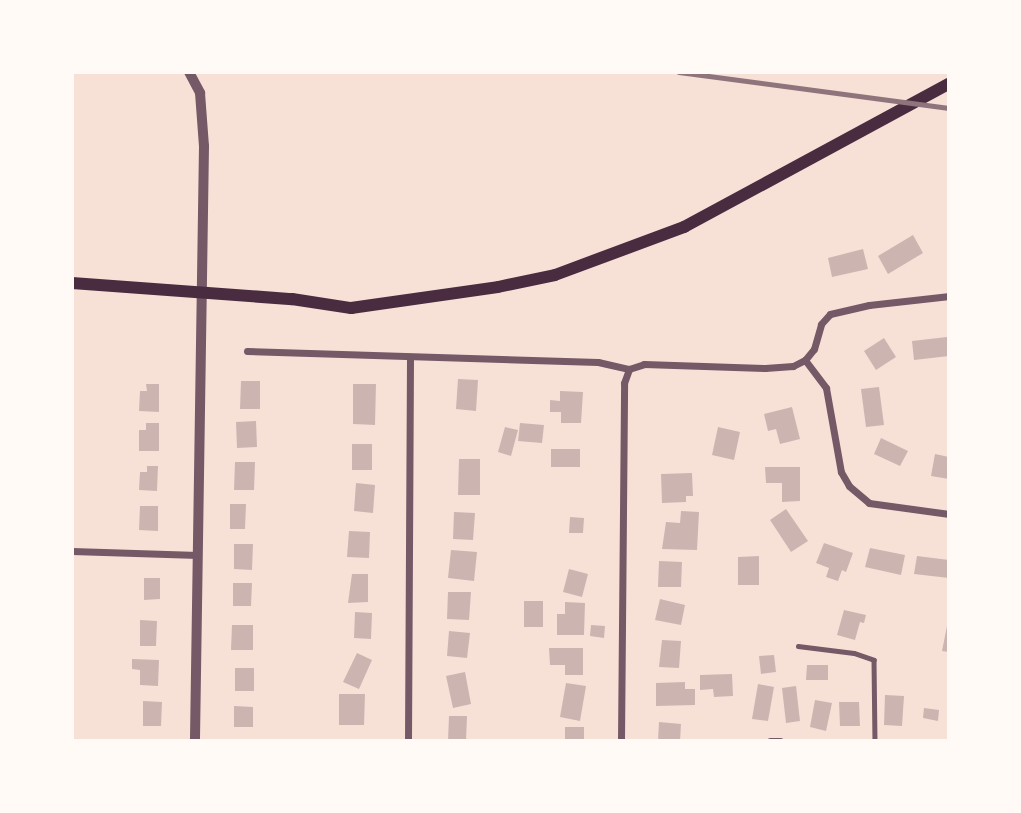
<!DOCTYPE html>
<style>
body{margin:0}
#map{position:relative;width:1021px;height:813px;overflow:hidden;background:#f7e1d7;font-family:"Public Sans",sans-serif}
div>[style]{position:absolute}
.building>*{inset:0;background:#ccb4b1}
.service>*{height:4.5px;margin:-2.25px;padding:0 2.25px;transform-origin:2.25px;border-radius:2.25px;background:#755966}
.minor>*{height:7px;margin:-3.5px;padding:0 3.5px;transform-origin:3.5px;border-radius:3.5px;background:#755966}
.tertiary>*{height:10px;margin:-5px;padding:0 5px;transform-origin:5px;border-radius:5px;background:#755966}
.secondary>*{height:12px;margin:-6px;padding:0 6px;transform-origin:6px;border-radius:6px;background:#4a2c40}
.rail>*{height:4.5px;margin:-2.25px;padding:0 2.25px;transform-origin:2.25px;border-radius:2.25px;background:#8f747c}
span{translate:-50% -50%;white-space:nowrap;text-align:center;line-height:1.15;-webkit-text-stroke:7px #fffaf5;paint-order:stroke}
.frame{position:absolute;inset:0;border:74px solid #fffaf5;pointer-events:none}
</style>
<div id="map">
<div class="building">
<div style="clip-path:polygon(913px 235px,923px 253px,888px 274px,878px 256px)"></div>
<div style="clip-path:polygon(863px 249px,868px 269px,832px 277px,828px 258px)"></div>
<div style="clip-path:polygon(947px 337px,949px 356px,914px 360px,912px 341px)"></div>
<div style="clip-path:polygon(884px 338px,896px 357px,876px 370px,864px 351px)"></div>
<div style="clip-path:polygon(458px 379px,478px 380px,476px 411px,456px 409px)"></div>
<div style="clip-path:polygon(241px 381px,260px 381px,260px 409px,240px 409px)"></div>
<div style="clip-path:polygon(146px 384px,159px 384px,159px 412px,139px 411px,140px 391px,147px 391px)"></div>
<div style="clip-path:polygon(353px 384px,376px 384px,375px 425px,353px 424px)"></div>
<div style="clip-path:polygon(879px 387px,884px 425px,866px 427px,861px 389px)"></div>
<div style="clip-path:polygon(560px 391px,583px 392px,581px 423px,561px 423px,561px 412px,550px 412px,550px 400px,560px 401px)"></div>
<div style="clip-path:polygon(792px 407px,800px 439px,780px 444px,776px 429px,768px 431px,764px 414px)"></div>
<div style="clip-path:polygon(256px 421px,257px 447px,237px 448px,236px 422px)"></div>
<div style="clip-path:polygon(146px 423px,159px 423px,159px 451px,139px 451px,139px 430px,146px 430px)"></div>
<div style="clip-path:polygon(520px 423px,544px 425px,542px 443px,518px 441px)"></div>
<div style="clip-path:polygon(505px 427px,518px 430px,511px 456px,498px 452px)"></div>
<div style="clip-path:polygon(718px 427px,740px 432px,734px 460px,712px 455px)"></div>
<div style="clip-path:polygon(881px 438px,908px 451px,900px 466px,874px 454px)"></div>
<div style="clip-path:polygon(352px 444px,372px 444px,372px 470px,352px 470px)"></div>
<div style="clip-path:polygon(551px 449px,580px 449px,580px 467px,551px 467px)"></div>
<div style="clip-path:polygon(935px 454px,949px 457px,949px 479px,931px 476px)"></div>
<div style="clip-path:polygon(459px 459px,480px 459px,480px 495px,458px 495px)"></div>
<div style="clip-path:polygon(235px 462px,255px 462px,254px 490px,234px 490px)"></div>
<div style="clip-path:polygon(147px 466px,158px 466px,157px 491px,139px 490px,140px 472px,147px 472px)"></div>
<div style="clip-path:polygon(765px 467px,800px 467px,800px 501px,782px 502px,782px 483px,766px 483px)"></div>
<div style="clip-path:polygon(692px 473px,693px 496px,686px 496px,686px 502px,662px 503px,661px 474px)"></div>
<div style="clip-path:polygon(356px 483px,375px 485px,373px 513px,354px 511px)"></div>
<div style="clip-path:polygon(230px 504px,246px 504px,245px 529px,230px 529px)"></div>
<div style="clip-path:polygon(140px 506px,158px 506px,158px 531px,139px 530px)"></div>
<div style="clip-path:polygon(786px 509px,808px 541px,791px 552px,770px 520px)"></div>
<div style="clip-path:polygon(681px 511px,699px 512px,697px 550px,662px 549px,666px 522px,680px 523px)"></div>
<div style="clip-path:polygon(454px 512px,475px 513px,473px 540px,453px 539px)"></div>
<div style="clip-path:polygon(570px 517px,584px 518px,583px 533px,569px 533px)"></div>
<div style="clip-path:polygon(349px 531px,370px 532px,369px 558px,347px 557px)"></div>
<div style="clip-path:polygon(824px 543px,853px 553px,846px 572px,842px 570px,838px 581px,826px 577px,829px 568px,816px 563px)"></div>
<div style="clip-path:polygon(234px 544px,253px 544px,252px 570px,234px 569px)"></div>
<div style="clip-path:polygon(870px 548px,905px 555px,901px 575px,865px 567px)"></div>
<div style="clip-path:polygon(451px 550px,477px 552px,474px 581px,448px 578px)"></div>
<div style="clip-path:polygon(759px 556px,759px 585px,738px 585px,738px 557px)"></div>
<div style="clip-path:polygon(917px 556px,949px 560px,949px 578px,914px 574px)"></div>
<div style="clip-path:polygon(659px 561px,682px 562px,681px 587px,658px 587px)"></div>
<div style="clip-path:polygon(569px 569px,588px 574px,582px 597px,563px 592px)"></div>
<div style="clip-path:polygon(352px 574px,368px 574px,368px 602px,348px 603px)"></div>
<div style="clip-path:polygon(144px 578px,160px 578px,160px 599px,144px 600px)"></div>
<div style="clip-path:polygon(233px 583px,252px 583px,251px 606px,233px 606px)"></div>
<div style="clip-path:polygon(448px 592px,471px 592px,469px 620px,447px 619px)"></div>
<div style="clip-path:polygon(660px 599px,685px 605px,681px 625px,655px 620px)"></div>
<div style="clip-path:polygon(524px 601px,543px 601px,543px 627px,524px 627px)"></div>
<div style="clip-path:polygon(565px 602px,585px 603px,584px 635px,557px 635px,557px 614px,565px 614px)"></div>
<div style="clip-path:polygon(844px 610px,866px 615px,864px 623px,860px 622px,855px 640px,837px 635px)"></div>
<div style="clip-path:polygon(355px 612px,372px 613px,371px 639px,354px 638px)"></div>
<div style="clip-path:polygon(140px 620px,157px 621px,156px 646px,140px 646px)"></div>
<div style="clip-path:polygon(232px 625px,253px 625px,253px 650px,231px 650px)"></div>
<div style="clip-path:polygon(591px 625px,605px 626px,604px 638px,590px 636px)"></div>
<div style="clip-path:polygon(947px 626px,949px 627px,949px 652px,942px 651px)"></div>
<div style="clip-path:polygon(449px 631px,470px 633px,467px 658px,447px 656px)"></div>
<div style="clip-path:polygon(662px 640px,681px 641px,679px 668px,659px 667px)"></div>
<div style="clip-path:polygon(549px 648px,583px 648px,583px 675px,565px 675px,565px 665px,550px 665px)"></div>
<div style="clip-path:polygon(357px 653px,372px 660px,359px 689px,343px 682px)"></div>
<div style="clip-path:polygon(774px 655px,776px 672px,761px 674px,759px 656px)"></div>
<div style="clip-path:polygon(132px 659px,159px 660px,158px 686px,140px 685px,140px 670px,132px 669px)"></div>
<div style="clip-path:polygon(807px 665px,828px 665px,828px 680px,806px 680px)"></div>
<div style="clip-path:polygon(235px 668px,254px 668px,254px 691px,235px 691px)"></div>
<div style="clip-path:polygon(465px 672px,471px 704px,453px 708px,446px 676px)"></div>
<div style="clip-path:polygon(732px 674px,733px 696px,714px 697px,713px 689px,700px 690px,700px 675px)"></div>
<div style="clip-path:polygon(685px 682px,685px 689px,695px 689px,695px 705px,656px 706px,656px 683px)"></div>
<div style="clip-path:polygon(566px 683px,586px 686px,580px 721px,560px 717px)"></div>
<div style="clip-path:polygon(758px 684px,774px 687px,768px 721px,752px 719px)"></div>
<div style="clip-path:polygon(796px 686px,800px 721px,786px 723px,782px 688px)"></div>
<div style="clip-path:polygon(339px 694px,365px 694px,364px 725px,339px 725px)"></div>
<div style="clip-path:polygon(885px 695px,904px 696px,902px 726px,884px 725px)"></div>
<div style="clip-path:polygon(815px 700px,832px 703px,826px 731px,810px 727px)"></div>
<div style="clip-path:polygon(143px 701px,162px 702px,161px 726px,143px 726px)"></div>
<div style="clip-path:polygon(839px 702px,859px 702px,860px 726px,840px 726px)"></div>
<div style="clip-path:polygon(234px 706px,253px 707px,253px 727px,234px 727px)"></div>
<div style="clip-path:polygon(924px 708px,939px 710px,938px 721px,923px 718px)"></div>
<div style="clip-path:polygon(449px 716px,467px 716px,466px 741px,448px 741px)"></div>
<div style="clip-path:polygon(659px 722px,681px 724px,680px 741px,658px 741px)"></div>
<div style="clip-path:polygon(565px 727px,584px 727px,584px 741px,565px 741px)"></div>
</div>
<div class="service">
<div style="left:798px;top:646px;width:56px;rotate:7.1deg"></div>
<div style="left:854px;top:653px;width:21px;rotate:19deg"></div>
<div style="left:874px;top:660px;width:81px;rotate:89.3deg"></div>
</div>
<div class="minor">
<div style="left:247px;top:351px;width:351px;rotate:1.8deg"></div>
<div style="left:598px;top:362px;width:32px;rotate:13deg"></div>
<div style="left:629px;top:369px;width:16px;rotate:-18deg"></div>
<div style="left:644px;top:364px;width:121px;rotate:1.9deg"></div>
<div style="left:765px;top:368px;width:28px;rotate:-4deg"></div>
<div style="left:793px;top:366px;width:13px;rotate:-27deg"></div>
<div style="left:805px;top:360px;width:14px;rotate:-51deg"></div>
<div style="left:814px;top:349px;width:26px;rotate:-74deg"></div>
<div style="left:821px;top:324px;width:13px;rotate:-48deg"></div>
<div style="left:830px;top:314px;width:40px;rotate:-13deg"></div>
<div style="left:869px;top:305px;width:81px;rotate:-6.4deg"></div>
<div style="left:805px;top:360px;width:35px;rotate:53deg"></div>
<div style="left:826px;top:388px;width:85px;rotate:79.9deg"></div>
<div style="left:841px;top:472px;width:16px;rotate:60deg"></div>
<div style="left:849px;top:486px;width:26px;rotate:40deg"></div>
<div style="left:869px;top:503px;width:81px;rotate:7.8deg"></div>
<div style="left:72px;top:551px;width:126px;rotate:1.8deg"></div>
<div style="left:408px;top:741px;width:384px;rotate:-89.7deg"></div>
<div style="left:621px;top:741px;width:358px;rotate:-89.5deg"></div>
<div style="left:624px;top:383px;width:15px;rotate:-70deg"></div>
<div style="left:770px;top:741px;width:10px"></div>
</div>
<div class="tertiary">
<div style="left:189px;top:72px;width:24px;rotate:62deg"></div>
<div style="left:200px;top:93px;width:53px;rotate:85.7deg"></div>
<div style="left:204px;top:146px;width:595px;rotate:90.87deg"></div>
</div>
<div class="secondary">
<div style="left:72px;top:283px;width:221px;rotate:4.2deg"></div>
<div style="left:292px;top:299px;width:60px;rotate:8.7deg"></div>
<div style="left:351px;top:308px;width:148px;rotate:-8.1deg"></div>
<div style="left:498px;top:287px;width:58px;rotate:-11.9deg"></div>
<div style="left:555px;top:275px;width:138px;rotate:-20.4deg"></div>
<div style="left:684px;top:227px;width:301px;rotate:-28.4deg"></div>
</div>
<div class="rail">
<div style="left:679px;top:72px;width:272px;rotate:7.6deg"></div>
</div>
<div class="frame"></div>
</div>
